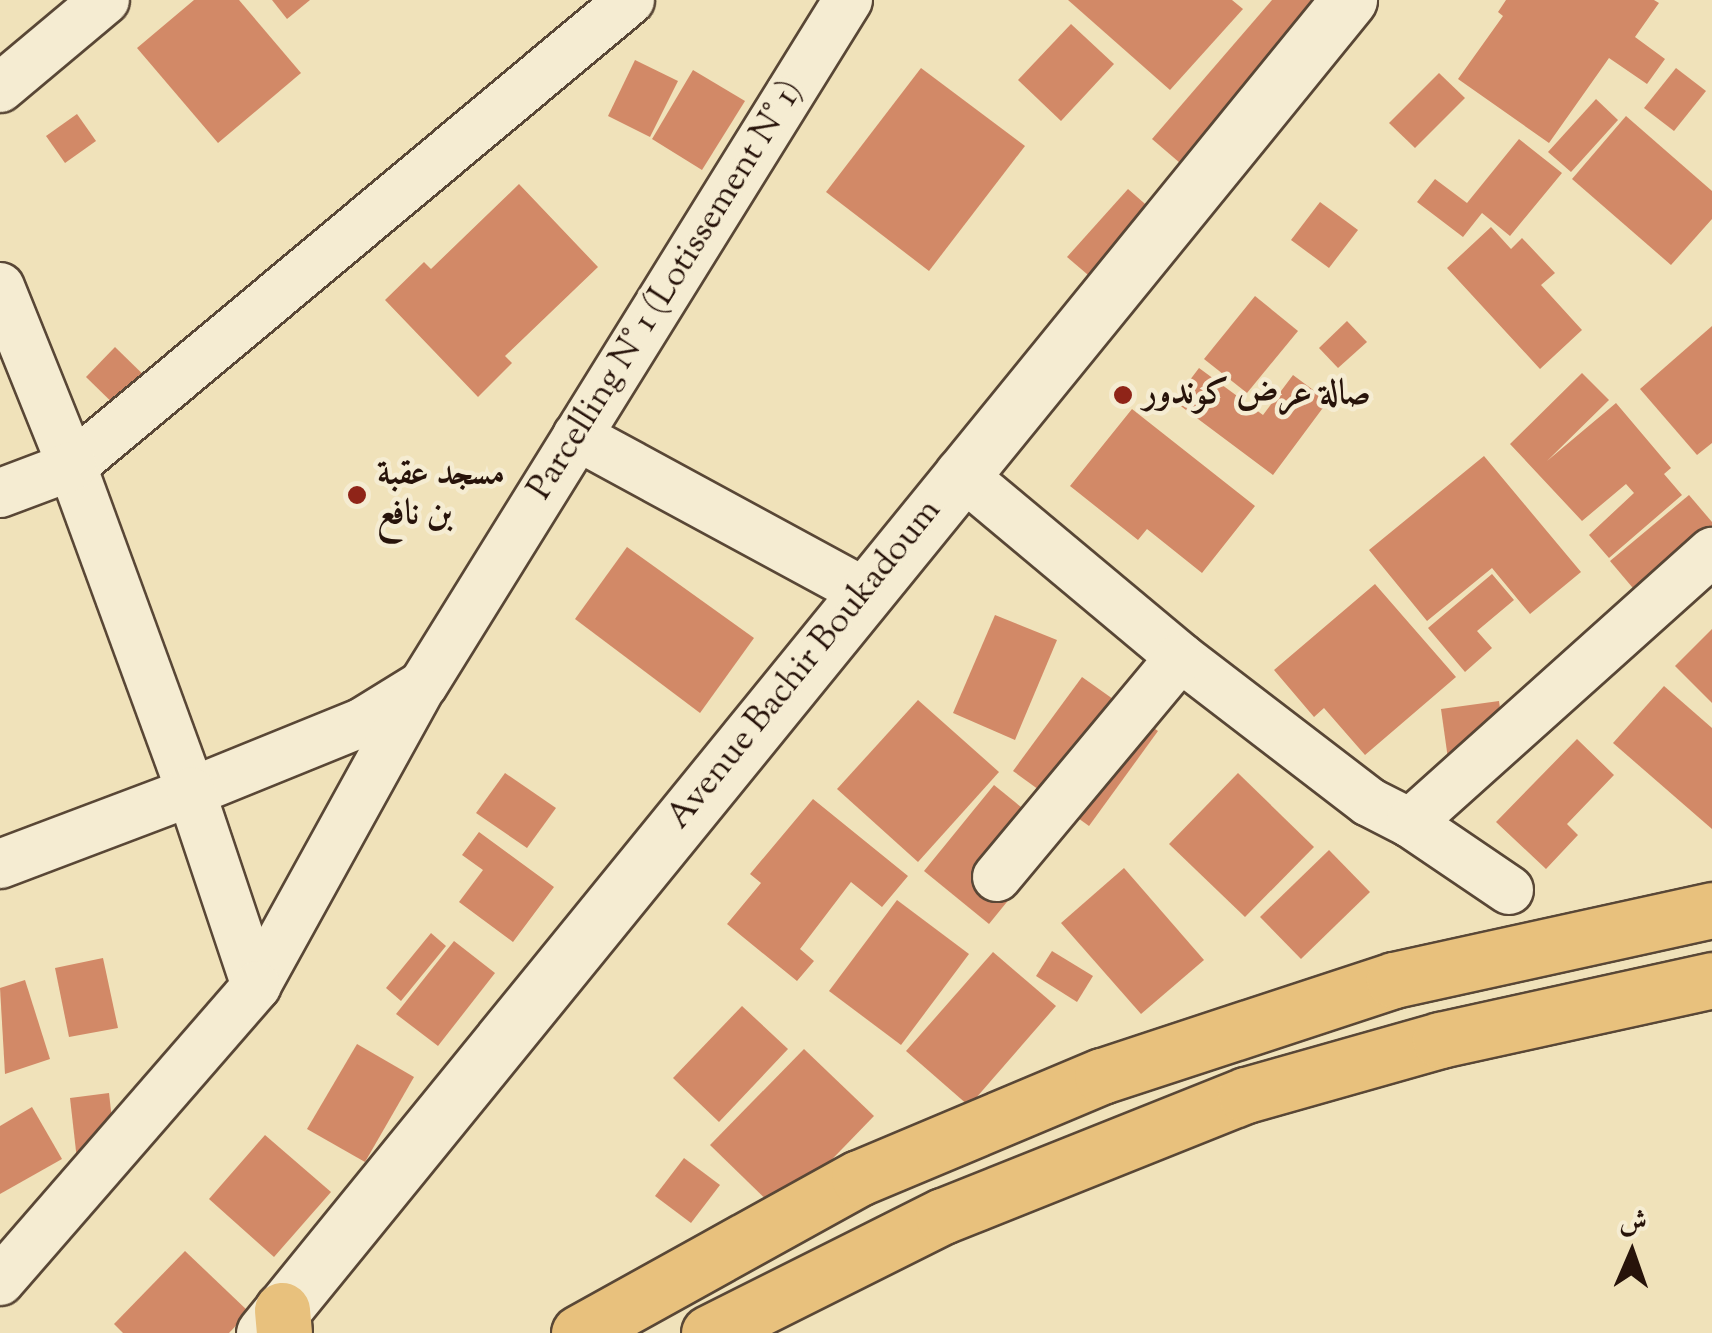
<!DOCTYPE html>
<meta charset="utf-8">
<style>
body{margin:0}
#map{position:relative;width:1712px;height:1333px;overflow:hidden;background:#f0e2ba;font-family:"Sorts Mill Goudy",Amiri,serif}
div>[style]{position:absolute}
.building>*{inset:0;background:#d28967}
.roads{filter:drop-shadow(2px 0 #594736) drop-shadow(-2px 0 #594736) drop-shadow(0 2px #594736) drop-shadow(0 -2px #594736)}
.minor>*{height:48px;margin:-24px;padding:0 24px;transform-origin:24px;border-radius:24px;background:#f5ecd2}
.tertiary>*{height:55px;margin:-27.5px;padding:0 27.5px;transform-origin:27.5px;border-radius:27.5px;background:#f5ecd2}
.trunk>*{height:55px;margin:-27.5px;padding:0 27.5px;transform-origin:27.5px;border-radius:27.5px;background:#e8c17d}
.dots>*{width:28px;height:28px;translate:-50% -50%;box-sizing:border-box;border:5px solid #f5ecd2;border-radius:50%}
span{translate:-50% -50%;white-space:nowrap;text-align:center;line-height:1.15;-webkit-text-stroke:9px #f5ecd2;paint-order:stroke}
.street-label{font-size:35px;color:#27130a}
.poi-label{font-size:35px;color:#27130a;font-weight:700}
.left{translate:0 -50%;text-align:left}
.north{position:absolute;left:1582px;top:1203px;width:100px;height:100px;-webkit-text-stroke:8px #f5ecd2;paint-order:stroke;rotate:2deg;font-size:28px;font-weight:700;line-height:40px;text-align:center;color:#27130a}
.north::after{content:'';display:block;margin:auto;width:35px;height:45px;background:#27130a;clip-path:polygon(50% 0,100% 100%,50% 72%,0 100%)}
</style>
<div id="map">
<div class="building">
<div style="clip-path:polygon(194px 0,239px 0,301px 73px,218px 143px,137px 48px)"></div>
<div style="clip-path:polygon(272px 0,310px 0,287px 19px)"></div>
<div style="clip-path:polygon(1068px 0,1232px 0,1243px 9px,1170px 90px)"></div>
<div style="clip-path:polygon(1272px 0,1369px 0,1208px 187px,1152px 139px)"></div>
<div style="clip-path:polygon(1506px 0,1654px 0,1659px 3px,1635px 37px,1665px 59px,1647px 84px,1609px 58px,1549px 143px,1458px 79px,1503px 16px,1498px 12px)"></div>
<div style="clip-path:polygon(1071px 24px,1114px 64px,1061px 121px,1018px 80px)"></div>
<div style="clip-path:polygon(635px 60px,678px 81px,650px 137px,608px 116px)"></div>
<div style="clip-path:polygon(921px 68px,1025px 146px,929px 271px,826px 192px)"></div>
<div style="clip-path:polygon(1676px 68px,1706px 91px,1674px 131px,1644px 108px)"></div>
<div style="clip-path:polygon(693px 70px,745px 101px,702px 170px,652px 139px)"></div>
<div style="clip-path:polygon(1439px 73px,1465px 98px,1415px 148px,1389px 123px)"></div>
<div style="clip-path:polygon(1596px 99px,1618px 120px,1571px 172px,1548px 152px)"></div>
<div style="clip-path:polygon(77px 114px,96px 141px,65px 163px,46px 136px)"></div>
<div style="clip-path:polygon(1626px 116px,1712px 191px,1712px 219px,1671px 265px,1572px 179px)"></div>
<div style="clip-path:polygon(1519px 139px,1562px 173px,1510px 236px,1482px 213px,1463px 237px,1417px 202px,1435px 179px,1467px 203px)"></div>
<div style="clip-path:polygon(519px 184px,598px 267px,505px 356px,512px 363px,478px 397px,385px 300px,424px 262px,431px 269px)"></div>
<div style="clip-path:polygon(1128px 189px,1168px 224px,1108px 292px,1067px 257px)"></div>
<div style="clip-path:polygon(1320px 202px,1358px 230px,1329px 268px,1291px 240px)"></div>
<div style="clip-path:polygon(1491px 227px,1511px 249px,1522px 238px,1555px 273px,1541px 285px,1582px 330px,1540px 369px,1447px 268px)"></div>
<div style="clip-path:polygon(1255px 296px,1298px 331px,1247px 393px,1204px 359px)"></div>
<div style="clip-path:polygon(1347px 321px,1367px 342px,1338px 368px,1319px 348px)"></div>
<div style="clip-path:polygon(1712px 326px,1712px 443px,1697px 455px,1640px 389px)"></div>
<div style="clip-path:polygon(115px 347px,158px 389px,129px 419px,86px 377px)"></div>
<div style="clip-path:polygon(1199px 368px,1263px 415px,1293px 375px,1328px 401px,1273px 475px,1174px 401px)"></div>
<div style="clip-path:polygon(1582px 373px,1609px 400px,1547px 461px,1616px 403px,1671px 468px,1664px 474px,1682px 495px,1609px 558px,1589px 535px,1634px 493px,1626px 484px,1582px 521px,1510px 444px)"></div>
<div style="clip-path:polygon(1132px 409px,1255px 506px,1202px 573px,1147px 529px,1138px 540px,1070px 486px)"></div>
<div style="clip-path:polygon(1484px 456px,1581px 572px,1530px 614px,1492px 568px,1427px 621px,1369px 550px)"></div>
<div style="clip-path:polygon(1689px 495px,1712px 522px,1712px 554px,1649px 607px,1610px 561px)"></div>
<div style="clip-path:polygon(627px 547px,754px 638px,700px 713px,575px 619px)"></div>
<div style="clip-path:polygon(1492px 574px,1514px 600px,1477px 631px,1492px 648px,1465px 672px,1428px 628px)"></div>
<div style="clip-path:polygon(1375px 584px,1456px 677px,1365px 755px,1324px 708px,1314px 717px,1274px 670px)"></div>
<div style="clip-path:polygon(995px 615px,1057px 640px,1015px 740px,953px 713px)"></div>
<div style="clip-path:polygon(1712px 629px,1712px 703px,1675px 666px)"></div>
<div style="clip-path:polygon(1082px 677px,1158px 731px,1089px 826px,1013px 771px)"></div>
<div style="clip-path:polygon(1664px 686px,1712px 728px,1712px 829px,1613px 743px)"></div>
<div style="clip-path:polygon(918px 700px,999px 772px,918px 862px,837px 789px)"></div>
<div style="clip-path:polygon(1499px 701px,1503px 730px,1449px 766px,1441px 709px)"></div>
<div style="clip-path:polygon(1577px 739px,1614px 775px,1567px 824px,1578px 835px,1546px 869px,1496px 822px)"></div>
<div style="clip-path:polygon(505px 773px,556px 808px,527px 848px,476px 813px)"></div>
<div style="clip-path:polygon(1238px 773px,1314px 847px,1245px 917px,1169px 844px)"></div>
<div style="clip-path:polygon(994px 785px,1059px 838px,989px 924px,924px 871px)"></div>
<div style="clip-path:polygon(813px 799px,908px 876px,882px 907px,851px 882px,800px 949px,814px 961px,797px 981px,727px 924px,761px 883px,750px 874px)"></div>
<div style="clip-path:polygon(479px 832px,554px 887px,513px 942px,459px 902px,483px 870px,462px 855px)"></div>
<div style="clip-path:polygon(1329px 850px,1370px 892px,1301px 959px,1260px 917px)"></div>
<div style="clip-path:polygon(1124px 868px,1204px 960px,1141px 1014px,1061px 923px)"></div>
<div style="clip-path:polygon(897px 900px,969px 954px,901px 1045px,829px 991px)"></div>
<div style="clip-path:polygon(431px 933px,446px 946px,401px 1001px,386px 988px)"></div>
<div style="clip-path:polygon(454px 941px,495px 973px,438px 1046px,396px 1014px)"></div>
<div style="clip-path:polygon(1052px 951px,1093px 976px,1077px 1002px,1036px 976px)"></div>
<div style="clip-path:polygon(993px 952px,1056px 1006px,969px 1106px,906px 1051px)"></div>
<div style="clip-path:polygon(103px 958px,118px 1028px,69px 1037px,55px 968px)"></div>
<div style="clip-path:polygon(25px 980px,50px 1059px,5px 1074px,0 988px)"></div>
<div style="clip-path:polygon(742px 1006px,788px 1049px,719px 1122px,673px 1078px)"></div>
<div style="clip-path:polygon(357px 1044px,414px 1077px,365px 1162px,307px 1129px)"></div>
<div style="clip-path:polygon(804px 1049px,874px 1116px,780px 1213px,710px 1145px)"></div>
<div style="clip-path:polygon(109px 1093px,116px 1155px,77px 1160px,70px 1098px)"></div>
<div style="clip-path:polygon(32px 1107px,62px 1159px,0 1194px,0 1126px)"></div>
<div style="clip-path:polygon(265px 1135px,331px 1192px,274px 1257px,209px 1199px)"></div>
<div style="clip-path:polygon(684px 1158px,720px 1185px,691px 1223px,655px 1196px)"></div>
<div style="clip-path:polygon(185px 1251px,249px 1312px,229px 1333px,123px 1333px,114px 1324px)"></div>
</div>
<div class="roads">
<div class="minor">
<div style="left:630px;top:0;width:727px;rotate:140.13deg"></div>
<div style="left:72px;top:466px;width:347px;rotate:69.9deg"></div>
<div style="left:191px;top:792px;width:186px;rotate:-22.1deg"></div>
<div style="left:363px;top:722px;width:70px;rotate:-31.7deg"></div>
<div style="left:423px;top:685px;width:806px;rotate:-58.18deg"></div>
<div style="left:0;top:88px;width:137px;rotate:-40deg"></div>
<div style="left:0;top:287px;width:193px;rotate:68.1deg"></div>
<div style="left:72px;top:466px;width:77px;rotate:159.4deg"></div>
<div style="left:577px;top:436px;width:327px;rotate:28.5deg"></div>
<div style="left:960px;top:473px;width:287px;rotate:39.9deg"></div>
<div style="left:1180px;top:657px;width:238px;rotate:37.5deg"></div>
<div style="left:1369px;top:802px;width:46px;rotate:27.1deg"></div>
<div style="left:0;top:864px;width:204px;rotate:-20.7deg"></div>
<div style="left:191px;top:792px;width:205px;rotate:71.5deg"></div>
<div style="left:256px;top:986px;width:337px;rotate:-61.1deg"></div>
<div style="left:997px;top:877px;width:286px;rotate:-50.2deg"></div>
<div style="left:1509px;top:890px;width:120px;rotate:-145.9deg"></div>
<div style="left:1410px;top:823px;width:406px;rotate:-41.9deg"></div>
<div style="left:0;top:1281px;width:391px;rotate:-49deg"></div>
</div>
<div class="tertiary">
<div style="left:264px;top:1333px;width:1719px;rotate:-50.86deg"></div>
</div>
<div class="trunk">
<div style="left:282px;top:1310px;width:23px;rotate:85deg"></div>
<div style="left:579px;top:1333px;width:320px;rotate:-29deg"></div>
<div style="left:859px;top:1178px;width:264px;rotate:-22.8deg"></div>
<div style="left:1102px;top:1076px;width:307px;rotate:-18.2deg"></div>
<div style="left:1394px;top:980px;width:326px;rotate:-12.4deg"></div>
<div style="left:709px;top:1333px;width:262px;rotate:-26.6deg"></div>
<div style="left:943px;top:1216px;width:326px;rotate:-21.8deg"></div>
<div style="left:1246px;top:1095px;width:202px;rotate:-15.8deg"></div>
<div style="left:1440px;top:1040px;width:279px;rotate:-12.4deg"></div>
</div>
</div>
<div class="dots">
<div style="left:1123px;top:395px;background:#8f2418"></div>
<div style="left:357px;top:495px;background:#8f2418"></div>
</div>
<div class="street-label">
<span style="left:667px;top:291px;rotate:-58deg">Parcelling N° 1 (Lotissement N° 1)</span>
<span style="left:805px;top:665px;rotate:-51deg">Avenue Bachir Boukadoum</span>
</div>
<div class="poi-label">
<span class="left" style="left:1143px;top:395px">صالة عرض كوندور</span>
<span class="left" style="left:377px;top:495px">مسجد عقبة<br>بن نافع</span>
</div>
<div class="north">ش</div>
</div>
